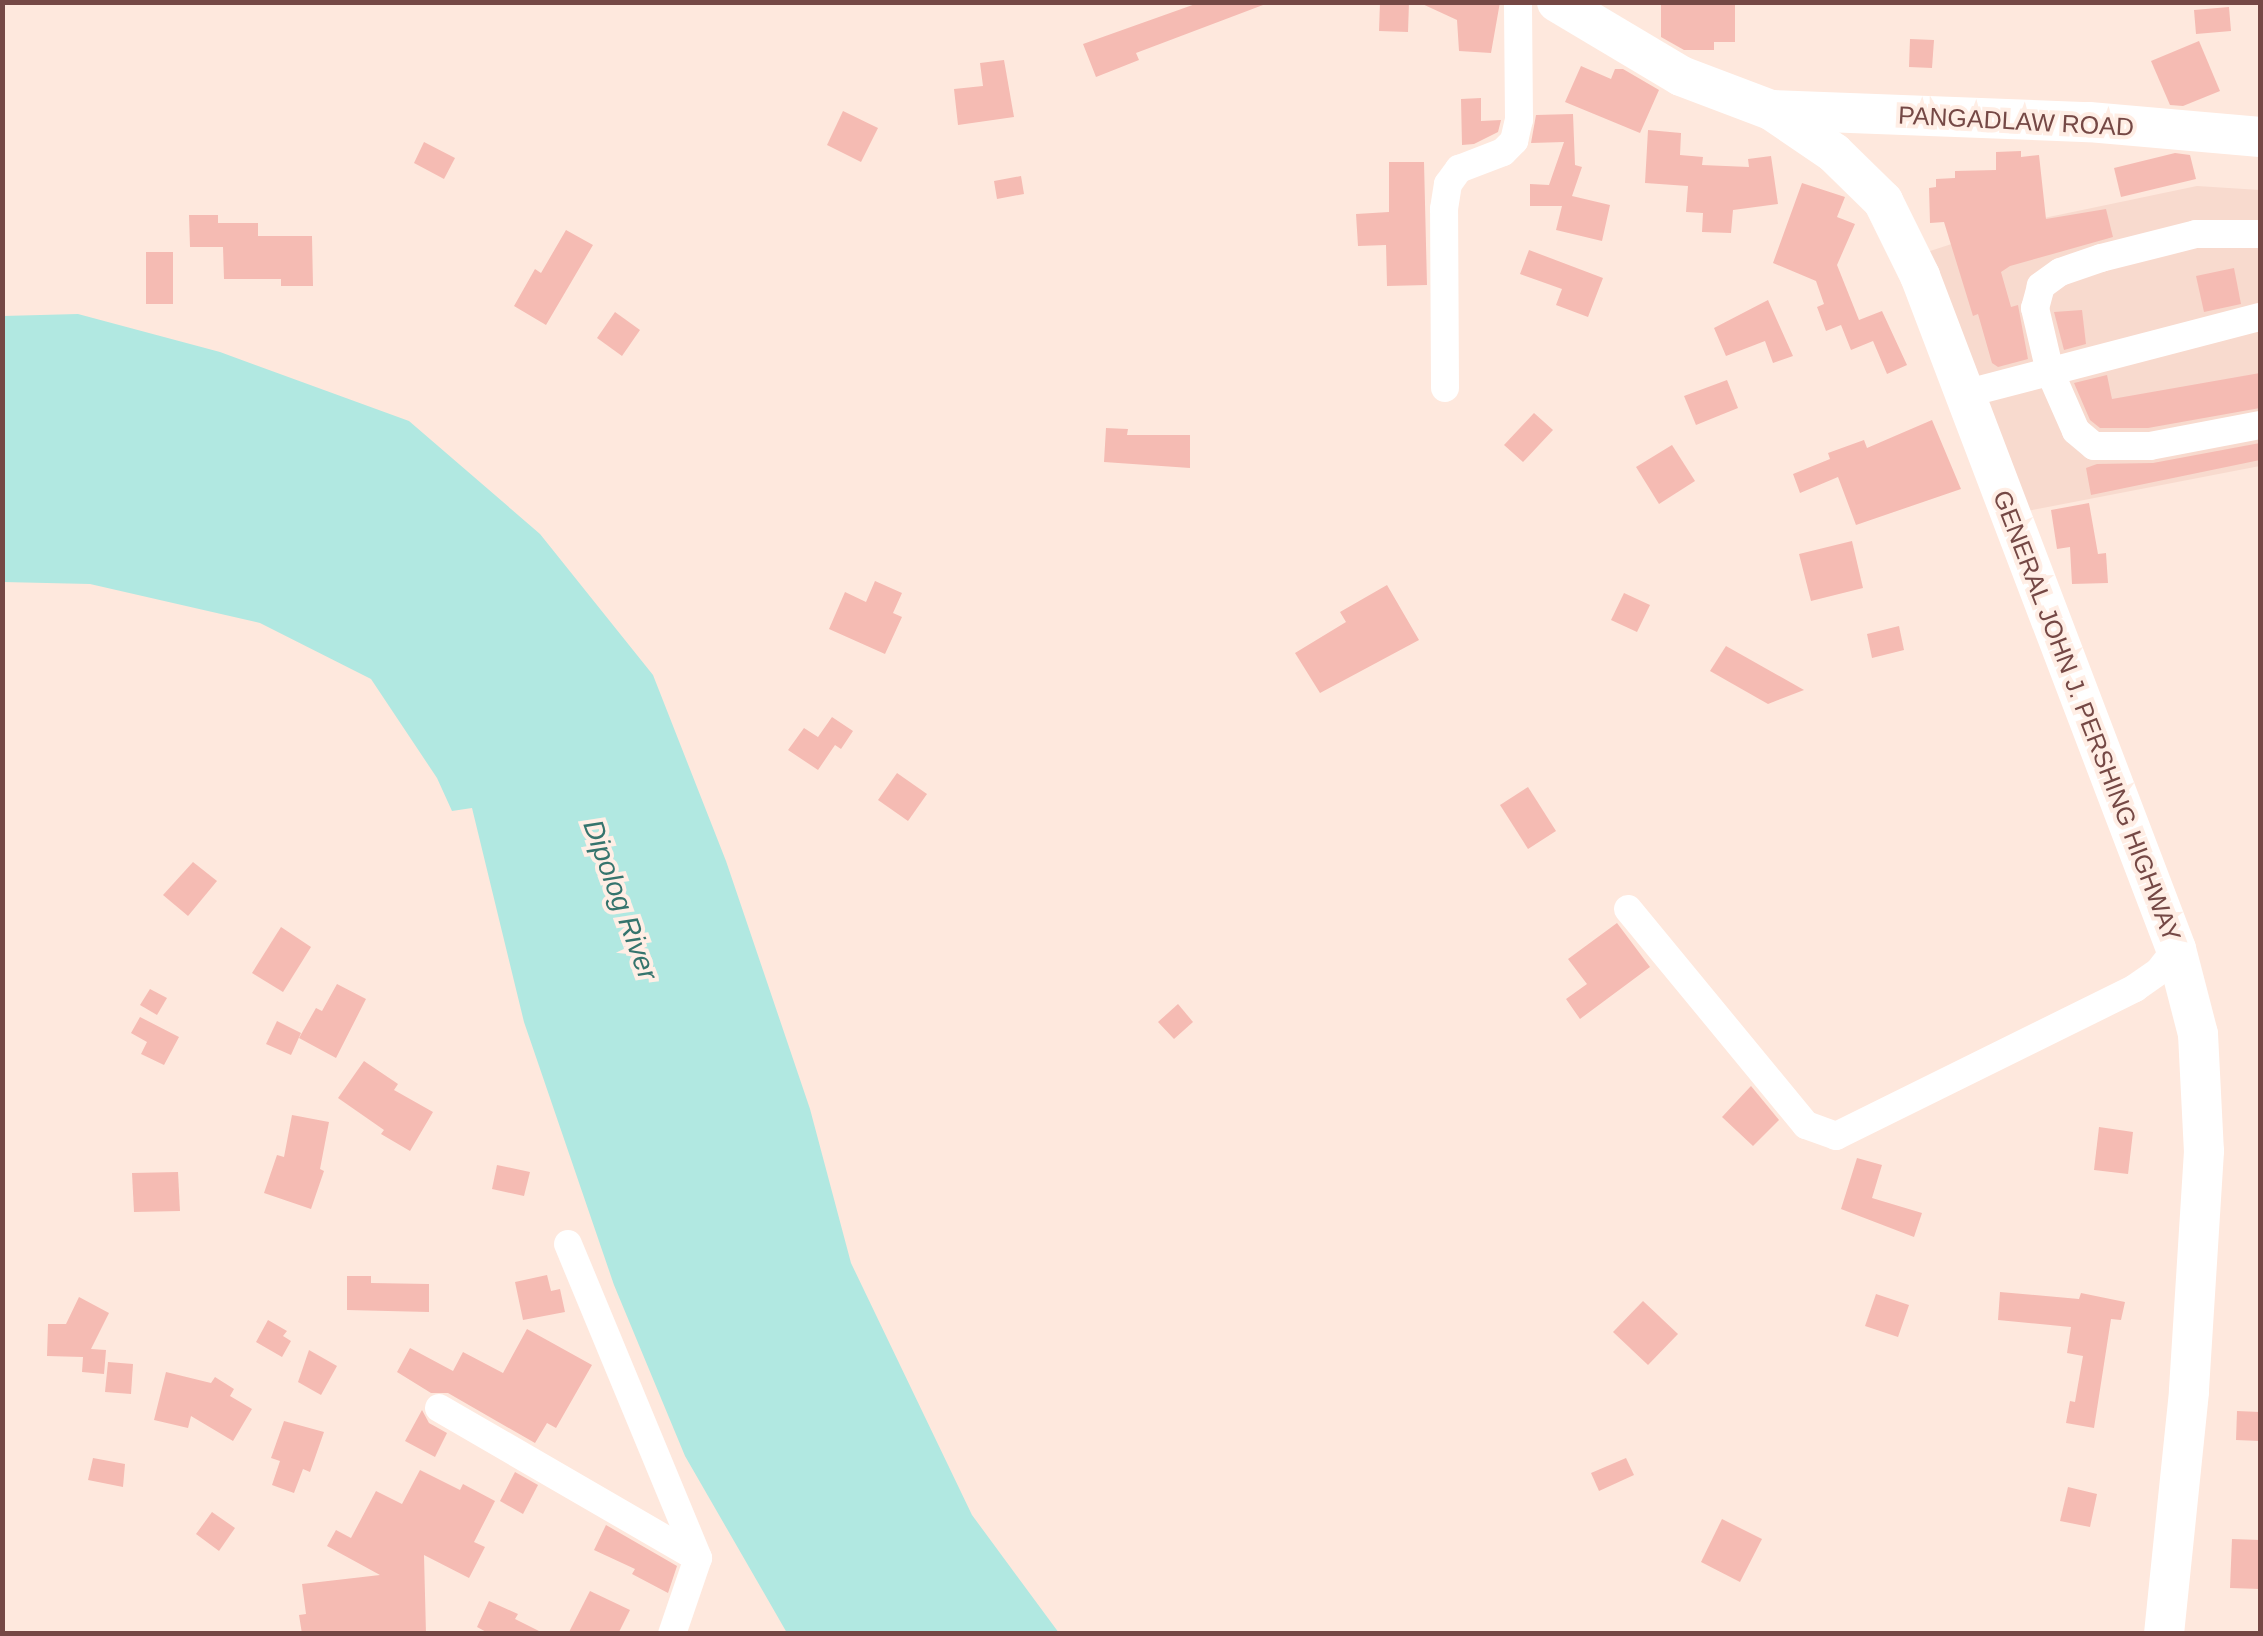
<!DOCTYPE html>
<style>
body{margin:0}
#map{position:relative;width:2263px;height:1636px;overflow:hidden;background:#fee8dd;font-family:Arial,sans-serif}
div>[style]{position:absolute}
.residential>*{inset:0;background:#f8dace}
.water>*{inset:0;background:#b1e8e1}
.building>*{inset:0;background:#f5bbb3}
.street>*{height:28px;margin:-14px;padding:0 14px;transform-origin:14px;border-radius:14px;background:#fff}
.secondary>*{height:40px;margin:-20px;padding:0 20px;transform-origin:20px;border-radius:20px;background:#fff}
span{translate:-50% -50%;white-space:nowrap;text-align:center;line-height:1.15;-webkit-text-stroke:8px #ffeee5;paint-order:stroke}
.street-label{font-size:25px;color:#754845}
.water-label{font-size:28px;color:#35746d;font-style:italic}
.frame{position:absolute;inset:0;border:5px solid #754845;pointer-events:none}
</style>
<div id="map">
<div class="residential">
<div style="clip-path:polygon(2197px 186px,2260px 190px,2260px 466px,2022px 512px,1927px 252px,2010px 225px)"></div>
</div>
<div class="water">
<div style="clip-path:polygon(78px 314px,220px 352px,409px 421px,540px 534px,653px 675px,726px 861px,810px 1109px,851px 1263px,972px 1515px,1059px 1633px,787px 1633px,685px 1456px,614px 1285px,524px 1022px,472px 808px,452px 811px,437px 778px,371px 679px,260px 623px,90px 584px,3px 582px,3px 316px)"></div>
</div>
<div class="building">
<div style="clip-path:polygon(1201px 2px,1263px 5px,1136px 53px,1139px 60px,1096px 77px,1083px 44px)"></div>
<div style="clip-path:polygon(1380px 2px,1409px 2px,1408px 32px,1379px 31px)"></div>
<div style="clip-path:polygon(1418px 2px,1500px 2px,1491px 53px,1459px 51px,1457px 20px)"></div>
<div style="clip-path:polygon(1661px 2px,1735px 2px,1735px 42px,1714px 42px,1714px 50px,1684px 50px,1661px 37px)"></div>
<div style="clip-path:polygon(2229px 7px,2231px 31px,2196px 34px,2194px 10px)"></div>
<div style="clip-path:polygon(1910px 39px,1934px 40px,1932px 68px,1909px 67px)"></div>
<div style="clip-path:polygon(2199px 41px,2220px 91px,2183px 106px,2170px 105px,2151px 61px)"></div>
<div style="clip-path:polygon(1004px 60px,1014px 117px,958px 125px,954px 89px,983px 86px,980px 63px)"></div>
<div style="clip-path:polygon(1581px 66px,1611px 79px,1615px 69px,1623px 69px,1659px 90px,1640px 133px,1565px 102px)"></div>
<div style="clip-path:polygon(1481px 98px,1481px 121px,1501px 120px,1498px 132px,1474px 144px,1462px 145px,1461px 99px)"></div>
<div style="clip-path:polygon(843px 111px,878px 128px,861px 162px,827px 145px)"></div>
<div style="clip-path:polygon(1573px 114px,1575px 165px,1582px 167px,1572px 196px,1610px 205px,1602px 241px,1556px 230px,1562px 206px,1530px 206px,1530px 184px,1549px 185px,1564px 142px,1531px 143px,1536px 115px)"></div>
<div style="clip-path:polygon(1648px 130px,1681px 133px,1680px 155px,1703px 157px,1702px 165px,1749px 167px,1748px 159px,1771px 156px,1778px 204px,1733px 210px,1731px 233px,1702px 232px,1703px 213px,1686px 212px,1688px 186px,1645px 183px)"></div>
<div style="clip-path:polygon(424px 142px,455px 158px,444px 179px,414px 163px)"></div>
<div style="clip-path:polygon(2021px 151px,2021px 157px,2039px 155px,2046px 219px,2106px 209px,2113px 237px,2010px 266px,2001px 272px,2011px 307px,2018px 305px,2028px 359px,1998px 367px,1992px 363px,1978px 314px,1973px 316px,1944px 222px,1930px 223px,1929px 188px,1936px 187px,1936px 179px,1955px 178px,1955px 171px,1996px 170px,1996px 152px)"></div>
<div style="clip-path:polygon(2175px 153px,2190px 155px,2196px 179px,2121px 197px,2114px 168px)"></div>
<div style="clip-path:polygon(1389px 162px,1424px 162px,1427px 285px,1387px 286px,1386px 245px,1358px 246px,1356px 214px,1389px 212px)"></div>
<div style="clip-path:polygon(1021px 176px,1024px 194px,997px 199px,994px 181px)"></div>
<div style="clip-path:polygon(1802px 183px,1845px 197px,1837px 217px,1855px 224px,1837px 265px,1859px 320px,1882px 311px,1907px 365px,1887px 374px,1873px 341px,1851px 350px,1841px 325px,1826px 331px,1817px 307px,1824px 304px,1816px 281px,1773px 263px)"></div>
<div style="clip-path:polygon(189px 215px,218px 215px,218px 223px,258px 223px,258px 236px,312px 236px,313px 286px,281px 286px,281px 279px,224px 279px,223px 247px,190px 247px)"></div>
<div style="clip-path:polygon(566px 230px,593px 245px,546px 325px,514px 306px,535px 269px,541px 273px)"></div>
<div style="clip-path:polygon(1529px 250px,1603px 278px,1588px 317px,1556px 305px,1562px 289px,1520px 274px)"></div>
<div style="clip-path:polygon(146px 252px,173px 252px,173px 304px,146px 304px)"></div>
<div style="clip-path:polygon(2234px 268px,2241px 304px,2204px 312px,2196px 276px)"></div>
<div style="clip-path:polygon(1768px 300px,1793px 356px,1773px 363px,1765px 341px,1726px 356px,1714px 328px)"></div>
<div style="clip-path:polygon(2082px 310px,2086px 344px,2064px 350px,2054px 312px)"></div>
<div style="clip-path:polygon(615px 312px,640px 330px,622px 356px,597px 338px)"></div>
<div style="clip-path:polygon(2260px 373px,2260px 408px,2148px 428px,2100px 428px,2090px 420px,2074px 383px,2107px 375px,2112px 399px)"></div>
<div style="clip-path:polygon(1727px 380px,1738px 408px,1696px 425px,1684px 396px)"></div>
<div style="clip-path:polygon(1534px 413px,1553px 430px,1523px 462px,1504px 445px)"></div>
<div style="clip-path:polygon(1932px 420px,1961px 489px,1856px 525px,1838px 477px,1800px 493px,1793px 474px,1830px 459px,1828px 453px,1864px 440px,1867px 448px)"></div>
<div style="clip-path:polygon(1106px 428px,1128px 429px,1127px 435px,1190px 435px,1190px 468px,1104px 462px)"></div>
<div style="clip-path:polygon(2260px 443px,2260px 460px,2091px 495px,2086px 468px,2097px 464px,2153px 463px)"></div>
<div style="clip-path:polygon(1672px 445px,1695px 481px,1659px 504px,1636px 467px)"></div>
<div style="clip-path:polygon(2089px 503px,2098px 554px,2106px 553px,2108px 583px,2072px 584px,2070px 547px,2057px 549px,2051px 510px)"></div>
<div style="clip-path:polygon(1852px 541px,1863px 588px,1811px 601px,1799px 554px)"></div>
<div style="clip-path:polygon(875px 581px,902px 593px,893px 613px,902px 617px,885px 654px,829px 629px,845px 592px,866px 602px)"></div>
<div style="clip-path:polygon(1387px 585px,1419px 640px,1320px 693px,1295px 653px,1346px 622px,1340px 612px)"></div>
<div style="clip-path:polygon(1624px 593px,1650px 605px,1637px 632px,1611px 620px)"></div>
<div style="clip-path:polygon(1899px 626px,1904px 650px,1872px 658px,1867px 634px)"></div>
<div style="clip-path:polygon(1726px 646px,1804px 690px,1768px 704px,1710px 671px)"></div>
<div style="clip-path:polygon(832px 717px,853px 731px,841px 749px,835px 745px,818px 770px,788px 750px,804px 728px,818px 737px)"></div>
<div style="clip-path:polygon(897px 773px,927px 794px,908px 821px,878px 800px)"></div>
<div style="clip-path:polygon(1528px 787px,1556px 831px,1528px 849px,1500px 805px)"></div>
<div style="clip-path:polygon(193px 862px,217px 881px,188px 916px,163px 895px)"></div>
<div style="clip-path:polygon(1617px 923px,1650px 967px,1580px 1019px,1566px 999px,1587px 984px,1568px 959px)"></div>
<div style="clip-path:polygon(281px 927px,311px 947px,283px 992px,252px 973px)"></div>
<div style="clip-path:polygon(337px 984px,366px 999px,336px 1058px,299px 1038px,316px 1008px,322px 1011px)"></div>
<div style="clip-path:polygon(150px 989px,167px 998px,157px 1015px,140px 1005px)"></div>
<div style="clip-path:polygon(1178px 1004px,1193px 1022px,1174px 1039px,1158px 1022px)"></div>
<div style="clip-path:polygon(140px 1017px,179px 1037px,164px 1065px,141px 1054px,147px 1042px,131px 1033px)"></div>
<div style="clip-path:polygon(277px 1021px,301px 1033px,291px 1055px,266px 1044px)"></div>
<div style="clip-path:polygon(364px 1061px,398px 1084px,394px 1090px,433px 1112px,410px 1151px,381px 1134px,384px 1130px,338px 1098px)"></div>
<div style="clip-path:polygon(1751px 1086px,1779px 1120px,1753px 1146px,1722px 1117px)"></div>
<div style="clip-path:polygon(292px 1115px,329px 1122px,320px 1169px,324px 1171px,311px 1209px,264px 1193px,277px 1155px,284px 1157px)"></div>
<div style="clip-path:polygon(2099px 1127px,2133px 1132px,2128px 1174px,2094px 1170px)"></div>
<div style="clip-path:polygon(1857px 1158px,1882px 1165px,1872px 1198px,1922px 1213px,1914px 1237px,1841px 1209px)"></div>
<div style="clip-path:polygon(497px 1165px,530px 1172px,524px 1196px,492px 1189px)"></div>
<div style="clip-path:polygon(178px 1172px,180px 1211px,134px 1212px,132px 1173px)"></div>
<div style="clip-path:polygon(547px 1275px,551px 1291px,560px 1289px,565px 1312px,523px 1320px,515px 1282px)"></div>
<div style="clip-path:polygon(347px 1276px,371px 1276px,371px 1283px,429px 1284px,429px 1312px,347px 1310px)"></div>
<div style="clip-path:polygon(2000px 1292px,2079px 1299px,2081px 1293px,2125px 1302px,2121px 1320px,2111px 1319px,2094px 1428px,2066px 1423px,2070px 1401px,2075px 1402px,2083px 1356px,2067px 1353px,2071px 1327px,1998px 1320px)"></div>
<div style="clip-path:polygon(1876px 1294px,1909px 1305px,1898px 1337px,1865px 1326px)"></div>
<div style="clip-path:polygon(79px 1297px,109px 1313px,91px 1349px,106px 1350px,104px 1374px,82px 1372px,83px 1357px,47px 1356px,48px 1324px,66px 1324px)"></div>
<div style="clip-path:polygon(1643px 1301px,1678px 1334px,1648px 1365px,1613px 1332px)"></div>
<div style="clip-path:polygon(268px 1320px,287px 1331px,283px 1336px,291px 1341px,282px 1357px,256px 1342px)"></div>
<div style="clip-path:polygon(527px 1329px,592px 1365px,556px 1428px,547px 1423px,535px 1443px,448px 1393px,431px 1393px,397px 1372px,410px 1348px,453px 1371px,463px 1352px,503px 1373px)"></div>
<div style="clip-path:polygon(309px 1350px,337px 1366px,321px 1395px,298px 1382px)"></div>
<div style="clip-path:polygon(108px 1362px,133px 1364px,131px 1394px,105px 1392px)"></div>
<div style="clip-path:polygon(166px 1372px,211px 1383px,215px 1377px,234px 1389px,230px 1396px,252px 1409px,233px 1441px,191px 1416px,188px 1428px,154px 1420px)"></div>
<div style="clip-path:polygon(422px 1410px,429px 1423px,447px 1433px,435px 1457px,405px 1441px)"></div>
<div style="clip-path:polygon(2237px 1411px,2260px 1412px,2260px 1441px,2236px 1440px)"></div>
<div style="clip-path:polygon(284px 1421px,324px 1432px,310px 1472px,303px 1469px,294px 1493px,272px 1485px,280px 1461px,271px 1458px)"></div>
<div style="clip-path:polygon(93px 1458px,125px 1464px,123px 1487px,88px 1480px)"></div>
<div style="clip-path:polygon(1626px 1458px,1634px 1475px,1599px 1491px,1591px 1473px)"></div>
<div style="clip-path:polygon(420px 1470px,460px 1490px,463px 1484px,495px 1501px,474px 1542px,485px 1547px,469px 1578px,424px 1555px,426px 1634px,302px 1634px,299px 1615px,306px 1614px,302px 1584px,380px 1575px,327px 1546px,336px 1530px,351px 1538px,376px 1491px,402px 1504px)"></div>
<div style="clip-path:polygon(515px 1472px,538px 1485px,523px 1514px,500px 1501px)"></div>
<div style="clip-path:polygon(2068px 1487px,2097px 1494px,2090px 1527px,2060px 1521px)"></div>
<div style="clip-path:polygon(212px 1512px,235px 1528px,219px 1551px,196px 1534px)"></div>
<div style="clip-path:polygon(1722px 1519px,1762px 1539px,1740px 1582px,1701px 1562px)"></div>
<div style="clip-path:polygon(606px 1525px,677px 1566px,668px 1593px,632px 1574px,635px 1569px,594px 1550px)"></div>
<div style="clip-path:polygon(2232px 1539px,2260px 1540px,2260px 1589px,2230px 1588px)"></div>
<div style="clip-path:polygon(590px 1591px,630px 1610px,618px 1634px,568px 1634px)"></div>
<div style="clip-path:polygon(489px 1601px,518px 1614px,515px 1619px,545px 1634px,490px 1634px,477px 1627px)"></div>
</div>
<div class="street">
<div style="left:2260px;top:234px;width:64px;rotate:180deg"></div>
<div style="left:2196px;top:234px;width:98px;rotate:165.8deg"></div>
<div style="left:2101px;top:258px;width:43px;rotate:161.1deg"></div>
<div style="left:2060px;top:272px;width:24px;rotate:144deg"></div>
<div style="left:2041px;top:286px;width:23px;rotate:105deg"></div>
<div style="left:2035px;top:308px;width:66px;rotate:76.8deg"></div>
<div style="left:2050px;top:372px;width:64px;rotate:66.2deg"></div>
<div style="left:2076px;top:431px;width:23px;rotate:40deg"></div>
<div style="left:2094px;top:446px;width:56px"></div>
<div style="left:2150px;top:446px;width:112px;rotate:-10.8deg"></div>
<div style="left:1445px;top:388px;width:179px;rotate:-90.3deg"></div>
<div style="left:1444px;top:209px;width:25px;rotate:-81deg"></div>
<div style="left:1448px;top:184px;width:19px;rotate:-54deg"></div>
<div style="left:1459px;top:169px;width:47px;rotate:-21.1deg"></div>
<div style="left:1503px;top:152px;width:16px;rotate:-45deg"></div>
<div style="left:1514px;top:141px;width:22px;rotate:-77deg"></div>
<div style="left:1519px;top:120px;width:118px;rotate:-90.5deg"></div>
<div style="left:1964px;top:394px;width:306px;rotate:-14.6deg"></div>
<div style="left:1628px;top:909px;width:280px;rotate:50.5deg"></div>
<div style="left:1806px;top:1125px;width:32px;rotate:20deg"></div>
<div style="left:1836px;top:1136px;width:334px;rotate:-26.3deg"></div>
<div style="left:2135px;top:988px;width:29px;rotate:-35deg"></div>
<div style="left:2159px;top:971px;width:28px;rotate:-52deg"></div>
<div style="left:568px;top:1244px;width:340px;rotate:67.5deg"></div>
<div style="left:439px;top:1408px;width:299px;rotate:30.1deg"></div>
<div style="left:698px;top:1558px;width:80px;rotate:108.9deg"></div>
</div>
<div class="secondary">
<div style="left:1557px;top:2px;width:144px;rotate:30.8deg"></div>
<div style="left:1681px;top:76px;width:96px;rotate:20.7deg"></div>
<div style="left:1771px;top:110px;width:76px;rotate:34.3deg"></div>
<div style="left:1834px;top:153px;width:69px;rotate:44.4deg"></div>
<div style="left:1883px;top:201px;width:84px;rotate:63.7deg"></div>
<div style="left:1920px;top:276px;width:720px;rotate:69.17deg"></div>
<div style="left:2176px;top:949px;width:88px;rotate:75.5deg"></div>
<div style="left:2198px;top:1034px;width:117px;rotate:87.1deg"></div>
<div style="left:2204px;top:1151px;width:241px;rotate:93.6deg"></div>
<div style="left:2189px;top:1392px;width:243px;rotate:95.9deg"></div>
<div style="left:1771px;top:110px;width:318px;rotate:2.2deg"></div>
<div style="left:2089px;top:122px;width:172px;rotate:5deg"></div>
</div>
<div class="street-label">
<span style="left:2016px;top:121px;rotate:3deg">PANGADLAW ROAD</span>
<span style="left:2087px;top:716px;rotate:69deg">GENERAL JOHN J. PERSHING HIGHWAY</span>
</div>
<div class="water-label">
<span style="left:620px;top:900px;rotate:70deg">Dipolog River</span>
</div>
<div class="frame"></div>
</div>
